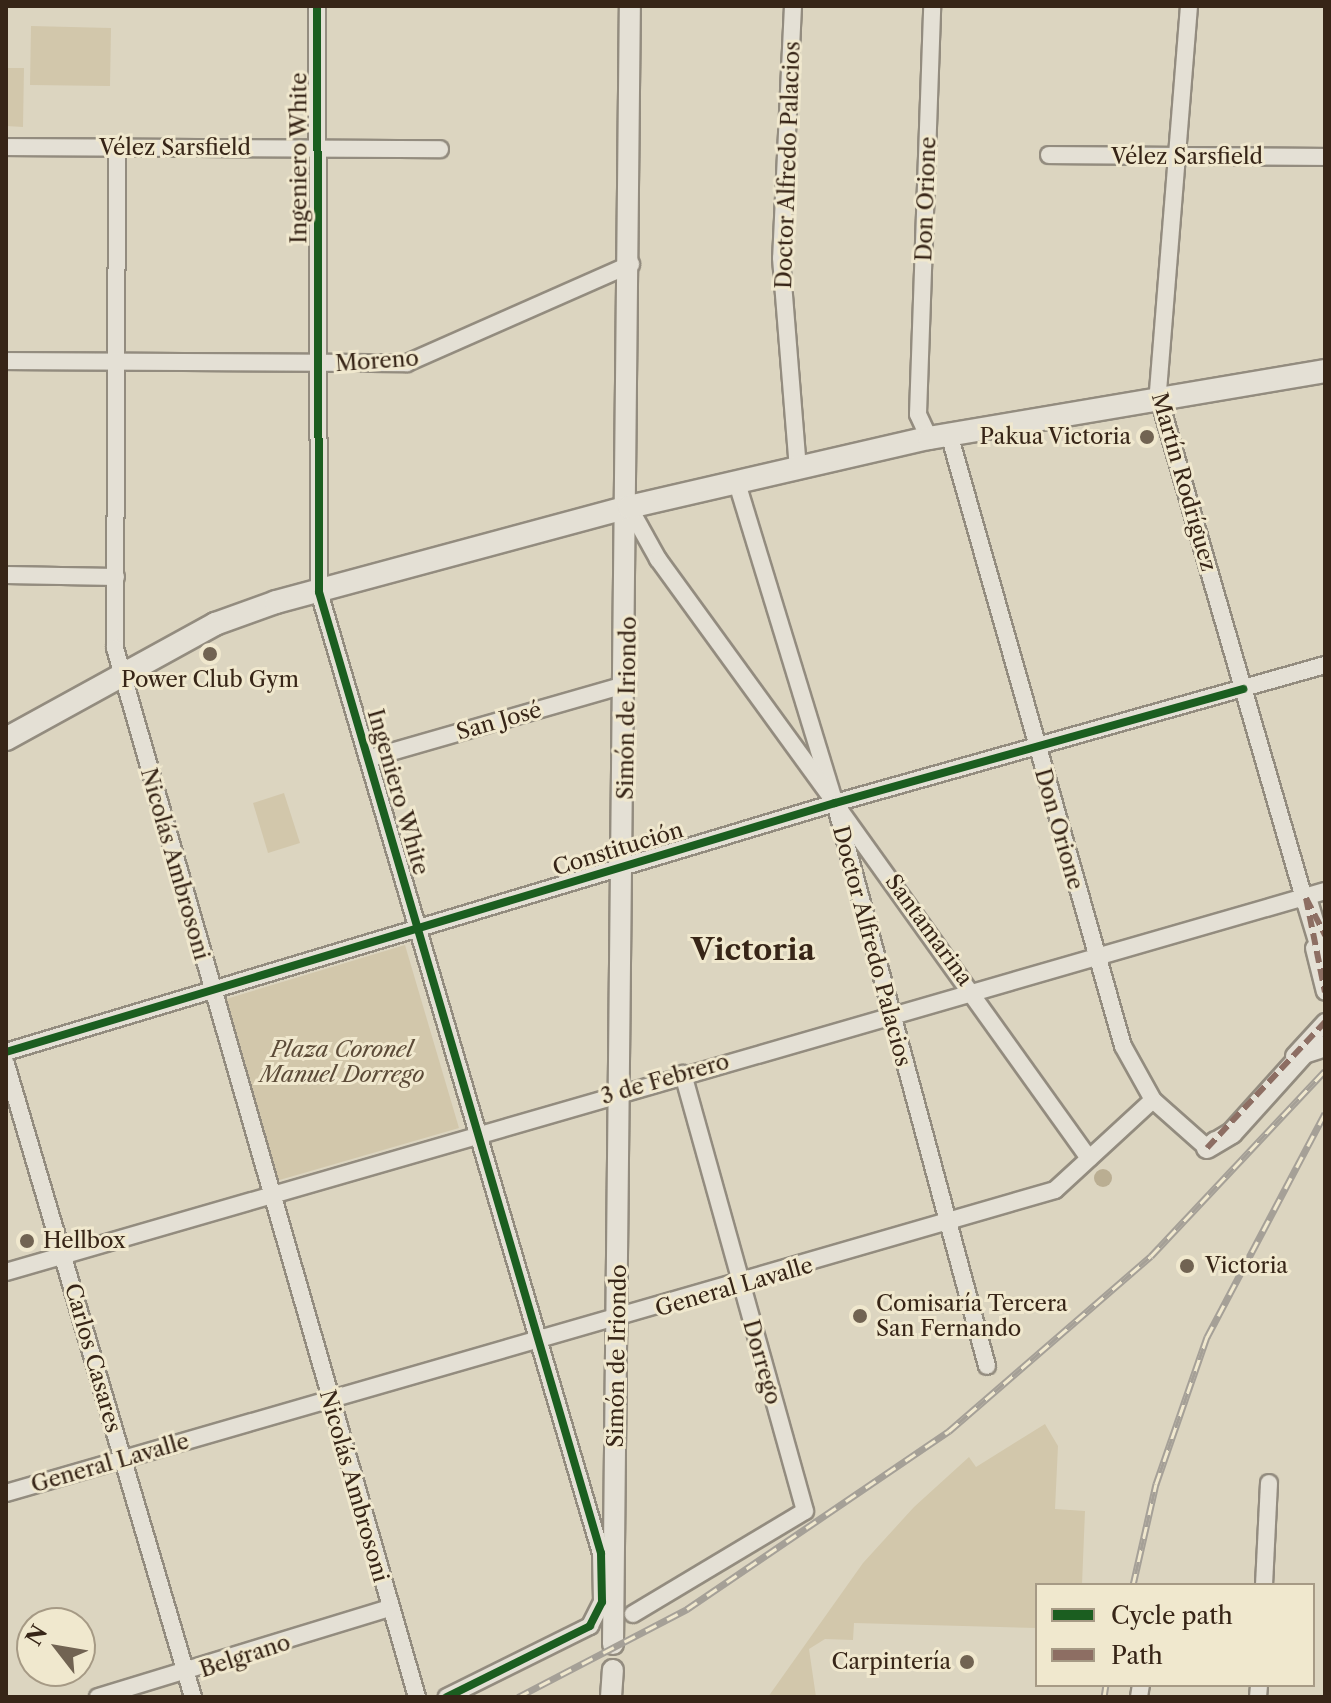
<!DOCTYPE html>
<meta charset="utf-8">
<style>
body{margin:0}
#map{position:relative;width:1331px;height:1703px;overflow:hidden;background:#dcd5c0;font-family:"Libre Caslon Text",serif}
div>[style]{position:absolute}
.green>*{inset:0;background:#d2c7ab}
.water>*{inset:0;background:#baae92}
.round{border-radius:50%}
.roads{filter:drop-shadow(2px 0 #938c7f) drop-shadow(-2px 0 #938c7f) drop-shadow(0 2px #938c7f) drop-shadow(0 -2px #938c7f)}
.minor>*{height:16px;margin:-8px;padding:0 8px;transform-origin:8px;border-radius:8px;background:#e4e0d5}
.tertiary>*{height:20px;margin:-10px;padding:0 10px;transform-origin:10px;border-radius:10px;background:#e4e0d5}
.secondary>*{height:22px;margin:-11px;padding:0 11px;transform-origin:11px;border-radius:11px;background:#e4e0d5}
.rail>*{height:7px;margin-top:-3.5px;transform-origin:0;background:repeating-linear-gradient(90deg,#f0e8ce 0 12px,#a5a097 0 24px);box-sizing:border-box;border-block:2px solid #a5a097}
.quiet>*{height:6px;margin-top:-3px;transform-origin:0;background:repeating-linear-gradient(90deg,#8d6e63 0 12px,transparent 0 18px)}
.cycleway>*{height:8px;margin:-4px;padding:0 4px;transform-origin:4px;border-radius:4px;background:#1b5e20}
.dots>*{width:22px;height:22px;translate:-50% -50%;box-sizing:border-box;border:4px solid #f0e8ce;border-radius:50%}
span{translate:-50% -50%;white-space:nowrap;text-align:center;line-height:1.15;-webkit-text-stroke:6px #f0e8ce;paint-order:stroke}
.street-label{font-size:22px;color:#372517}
.poi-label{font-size:22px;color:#372517}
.right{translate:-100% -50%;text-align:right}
.left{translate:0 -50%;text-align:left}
.park-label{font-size:22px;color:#5c4b38;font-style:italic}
.district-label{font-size:30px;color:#372517;font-weight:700}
.frame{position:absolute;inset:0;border:8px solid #372517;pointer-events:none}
.legend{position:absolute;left:1035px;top:1583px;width:280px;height:104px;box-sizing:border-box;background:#f0e8ce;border:2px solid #a69a85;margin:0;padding:10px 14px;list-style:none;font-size:24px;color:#372517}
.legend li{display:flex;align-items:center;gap:16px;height:40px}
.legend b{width:40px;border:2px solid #a69a85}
.north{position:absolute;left:16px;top:1607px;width:80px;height:80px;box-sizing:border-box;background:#f0e8ce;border:2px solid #a69a85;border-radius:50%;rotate:301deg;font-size:22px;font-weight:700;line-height:32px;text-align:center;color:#372517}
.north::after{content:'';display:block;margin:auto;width:28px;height:36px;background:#716352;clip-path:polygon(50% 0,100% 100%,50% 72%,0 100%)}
</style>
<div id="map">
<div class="green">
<div style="clip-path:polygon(31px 26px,111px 28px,110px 86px,30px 85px)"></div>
<div style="clip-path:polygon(6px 68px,24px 68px,23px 127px,6px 126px)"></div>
<div style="clip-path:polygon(284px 793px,300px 843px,268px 853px,253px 803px)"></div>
<div style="clip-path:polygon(405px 945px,459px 1128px,276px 1181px,226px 999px)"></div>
<div style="clip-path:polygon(1045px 1424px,1058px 1446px,1055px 1509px,1085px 1511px,1082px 1585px,1037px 1585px,1037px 1628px,854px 1623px,853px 1640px,825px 1639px,809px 1649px,816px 1697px,768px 1697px,863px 1563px,914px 1507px,969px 1457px,976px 1467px)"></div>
</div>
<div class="water">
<div class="round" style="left:1094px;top:1169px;width:18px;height:18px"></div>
</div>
<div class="roads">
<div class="minor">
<div style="left:317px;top:6px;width:586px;rotate:89.8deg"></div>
<div style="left:319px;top:592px;width:1002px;rotate:73.65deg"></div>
<div style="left:601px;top:1553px;width:49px;rotate:88.8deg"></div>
<div style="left:602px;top:1602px;width:27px;rotate:117deg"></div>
<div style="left:590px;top:1626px;width:160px;rotate:153.6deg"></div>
<div style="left:793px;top:6px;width:252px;rotate:92.7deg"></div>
<div style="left:781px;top:258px;width:211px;rotate:85.4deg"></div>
<div style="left:1189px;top:6px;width:390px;rotate:94.6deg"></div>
<div style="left:1158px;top:395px;width:531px;rotate:73.82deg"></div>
<div style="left:6px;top:147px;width:434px;rotate:0.3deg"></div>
<div style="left:117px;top:148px;width:500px;rotate:90.23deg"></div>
<div style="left:115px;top:648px;width:1092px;rotate:73.94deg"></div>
<div style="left:1049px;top:155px;width:276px;rotate:0.4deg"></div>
<div style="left:6px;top:361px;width:401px;rotate:0.3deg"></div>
<div style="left:407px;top:363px;width:245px;rotate:-23.8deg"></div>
<div style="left:949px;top:434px;width:636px;rotate:74.13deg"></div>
<div style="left:1123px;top:1046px;width:62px;rotate:60.9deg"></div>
<div style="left:1153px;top:1100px;width:72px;rotate:41.6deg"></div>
<div style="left:1207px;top:1148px;width:11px;rotate:-45deg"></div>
<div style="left:929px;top:438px;width:26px;rotate:-115deg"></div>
<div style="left:918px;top:414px;width:408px;rotate:-88deg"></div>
<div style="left:737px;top:483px;width:335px;rotate:73deg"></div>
<div style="left:835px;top:803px;width:583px;rotate:74.89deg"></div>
<div style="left:629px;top:507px;width:60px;rotate:60.9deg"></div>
<div style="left:658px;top:559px;width:289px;rotate:54deg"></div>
<div style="left:6px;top:575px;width:110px;rotate:1deg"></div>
<div style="left:370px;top:758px;width:268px;rotate:-16deg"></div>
<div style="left:841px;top:812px;width:426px;rotate:54.4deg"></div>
<div style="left:1314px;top:948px;width:45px;rotate:76deg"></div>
<div style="left:6px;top:1052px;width:866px;rotate:-16.72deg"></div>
<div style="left:835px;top:803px;width:509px;rotate:-15.73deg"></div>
<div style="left:1294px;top:1056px;width:46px;rotate:-47.6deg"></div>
<div style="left:6px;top:1064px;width:660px;rotate:73.54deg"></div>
<div style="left:6px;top:1272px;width:1373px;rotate:-16.11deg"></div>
<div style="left:6px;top:1493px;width:1092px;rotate:-16.11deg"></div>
<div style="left:1055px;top:1190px;width:133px;rotate:-42.6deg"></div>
<div style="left:1264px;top:1585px;width:102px;rotate:-87.2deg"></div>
<div style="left:633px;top:1614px;width:200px;rotate:-30.9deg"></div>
<div style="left:805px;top:1511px;width:454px;rotate:-105.6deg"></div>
<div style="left:98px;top:1697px;width:304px;rotate:-17deg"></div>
<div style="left:1139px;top:1697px;width:12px;rotate:-81deg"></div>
<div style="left:1258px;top:1697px;width:12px;rotate:-85deg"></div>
</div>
<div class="tertiary">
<div style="left:1306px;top:898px;width:66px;rotate:73.2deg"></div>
<div style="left:1207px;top:1148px;width:29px;rotate:-31deg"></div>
<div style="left:1232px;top:1133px;width:108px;rotate:-48deg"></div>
<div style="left:1304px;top:1053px;width:22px;rotate:-18deg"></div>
<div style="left:613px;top:1644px;width:1638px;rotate:-89.41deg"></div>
<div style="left:611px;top:1697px;width:27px;rotate:-86deg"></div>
</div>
<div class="secondary">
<div style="left:6px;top:739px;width:239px;rotate:-28.8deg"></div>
<div style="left:215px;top:624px;width:65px;rotate:-19.8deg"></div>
<div style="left:276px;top:602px;width:366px;rotate:-15.1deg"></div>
<div style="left:629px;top:507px;width:308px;rotate:-13deg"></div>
<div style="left:929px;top:438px;width:402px;rotate:-9.6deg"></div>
</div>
</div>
<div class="rail">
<div style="left:1133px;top:1585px;width:104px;rotate:-77.2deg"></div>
<div style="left:1156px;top:1484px;width:156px;rotate:-70.9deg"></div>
<div style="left:1207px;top:1337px;width:253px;rotate:-62.2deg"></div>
<div style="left:518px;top:1697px;width:191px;rotate:-27.5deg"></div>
<div style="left:687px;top:1609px;width:317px;rotate:-34.2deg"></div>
<div style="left:949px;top:1431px;width:267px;rotate:-40.9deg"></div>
<div style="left:1151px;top:1256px;width:254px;rotate:-46.8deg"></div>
<div style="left:1104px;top:1697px;width:12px;rotate:-81deg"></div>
</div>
<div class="quiet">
<div style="left:1306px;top:898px;width:96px;rotate:78.6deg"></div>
<div style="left:1306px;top:898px;width:42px;rotate:62.8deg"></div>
<div style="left:1207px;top:1148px;width:173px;rotate:-46.9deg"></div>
</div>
<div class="cycleway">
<div style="left:317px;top:6px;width:586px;rotate:89.8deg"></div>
<div style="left:319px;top:592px;width:1002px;rotate:73.65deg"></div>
<div style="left:601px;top:1553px;width:49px;rotate:88.8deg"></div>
<div style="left:602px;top:1602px;width:27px;rotate:117deg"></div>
<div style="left:590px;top:1626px;width:160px;rotate:153.6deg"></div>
<div style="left:6px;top:1052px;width:866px;rotate:-16.72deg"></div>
<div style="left:835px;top:803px;width:424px;rotate:-15.6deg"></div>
</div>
<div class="dots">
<div style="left:1147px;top:437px;background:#716352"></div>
<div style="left:210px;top:654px;background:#716352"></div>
<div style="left:27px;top:1241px;background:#716352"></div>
<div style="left:1187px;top:1266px;background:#716352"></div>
<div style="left:860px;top:1316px;background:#716352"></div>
<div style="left:967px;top:1662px;background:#716352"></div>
</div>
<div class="street-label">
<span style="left:175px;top:148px">Vélez Sarsfield</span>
<span style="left:1187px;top:157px">Vélez Sarsfield</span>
<span style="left:299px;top:158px;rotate:-90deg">Ingeniero White</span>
<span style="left:788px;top:165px;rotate:-88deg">Doctor Alfredo Palacios</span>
<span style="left:926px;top:199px;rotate:-88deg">Don Orione</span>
<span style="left:377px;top:361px;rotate:-4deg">Moreno</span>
<span style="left:1184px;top:482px;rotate:74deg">Martín Rodríguez</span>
<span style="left:627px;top:708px;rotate:-89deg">Simón de Iriondo</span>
<span style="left:499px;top:721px;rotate:-16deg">San José</span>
<span style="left:398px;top:792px;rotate:74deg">Ingeniero White</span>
<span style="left:1059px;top:829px;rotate:74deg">Don Orione</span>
<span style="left:618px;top:849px;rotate:-17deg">Constitución</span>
<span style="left:175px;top:864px;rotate:74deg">Nicolás Ambrosoni</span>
<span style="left:929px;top:930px;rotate:54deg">Santamarina</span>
<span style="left:872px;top:946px;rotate:75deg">Doctor Alfredo Palacios</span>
<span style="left:665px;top:1079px;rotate:-16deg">3 de Febrero</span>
<span style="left:734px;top:1287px;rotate:-16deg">General Lavalle</span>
<span style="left:617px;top:1356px;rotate:-89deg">Simón de Iriondo</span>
<span style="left:93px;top:1358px;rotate:74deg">Carlos Casares</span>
<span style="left:762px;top:1362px;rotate:74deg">Dorrego</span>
<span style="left:110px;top:1463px;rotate:-16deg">General Lavalle</span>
<span style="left:354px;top:1486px;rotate:74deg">Nicolás Ambrosoni</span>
<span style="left:245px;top:1656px;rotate:-18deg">Belgrano</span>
</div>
<div class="poi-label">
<span class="right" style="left:1131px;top:437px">Pakua Victoria</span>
<span style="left:210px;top:680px">Power Club Gym</span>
<span class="left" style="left:43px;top:1241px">Hellbox</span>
<span class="left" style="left:1205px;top:1266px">Victoria</span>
<span class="left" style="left:876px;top:1316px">Comisaría Tercera<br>San Fernando</span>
<span class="right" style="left:951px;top:1662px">Carpintería</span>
</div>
<div class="park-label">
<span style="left:342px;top:1062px">Plaza Coronel<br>Manuel Dorrego</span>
</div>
<div class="district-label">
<span style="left:753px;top:950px">Victoria</span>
</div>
<div class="frame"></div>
<ul class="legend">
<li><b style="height:10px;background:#1b5e20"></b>Cycle path</li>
<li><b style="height:10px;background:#8d6e63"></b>Path</li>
</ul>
<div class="north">N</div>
</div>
